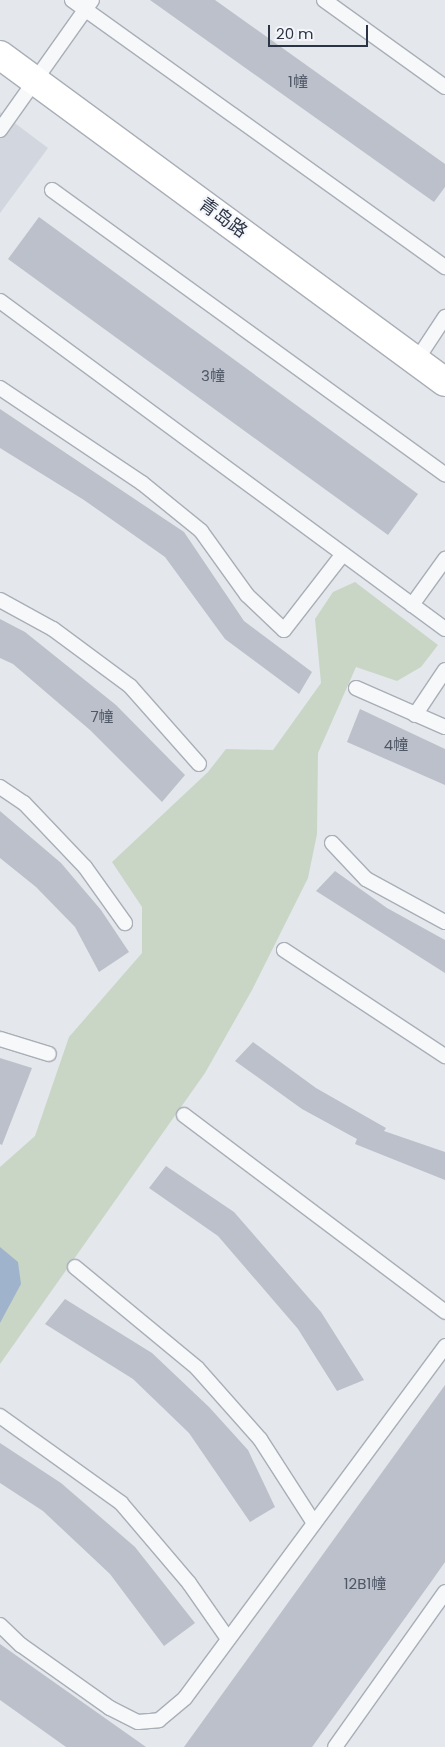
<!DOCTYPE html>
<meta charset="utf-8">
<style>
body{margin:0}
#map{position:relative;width:445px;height:1747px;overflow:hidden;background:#e4e7ec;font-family:Poppins,"Noto Sans SC",sans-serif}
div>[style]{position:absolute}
.built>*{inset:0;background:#d2d6de}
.green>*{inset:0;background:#c9d6c5}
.water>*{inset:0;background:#9fb4cc}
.building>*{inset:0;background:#bbc0ca}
.roads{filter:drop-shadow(1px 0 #a9aeb7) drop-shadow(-1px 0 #a9aeb7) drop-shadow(0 1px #a9aeb7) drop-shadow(0 -1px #a9aeb7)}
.lane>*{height:14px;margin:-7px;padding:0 7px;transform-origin:7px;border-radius:7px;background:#f7f8fa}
.secondary>*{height:28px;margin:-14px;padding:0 14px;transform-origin:14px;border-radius:14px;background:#fff}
span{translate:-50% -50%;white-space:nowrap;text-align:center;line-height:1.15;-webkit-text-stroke:4px #f4f6f9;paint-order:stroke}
.number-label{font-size:15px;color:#4f5766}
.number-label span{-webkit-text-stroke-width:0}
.street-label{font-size:18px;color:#2b3445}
.scale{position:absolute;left:268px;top:25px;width:100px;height:22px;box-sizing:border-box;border:2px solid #2b3445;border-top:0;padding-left:6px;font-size:15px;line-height:18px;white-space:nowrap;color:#2b3445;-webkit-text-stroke:4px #f4f6f9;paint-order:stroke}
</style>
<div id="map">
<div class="built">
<div style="clip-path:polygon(0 112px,48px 148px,0 213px)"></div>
</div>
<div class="green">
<div style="clip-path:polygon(355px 582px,438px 645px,421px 667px,397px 681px,356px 667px,318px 753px,317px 834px,308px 878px,252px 990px,205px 1073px,0 1364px,0 1167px,35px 1136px,69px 1037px,142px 953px,142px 907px,112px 862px,208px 772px,226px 749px,273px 750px,321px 683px,315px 619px,333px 592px)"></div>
</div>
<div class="water">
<div style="clip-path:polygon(0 1247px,18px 1262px,21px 1284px,0 1323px)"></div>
</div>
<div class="building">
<div style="clip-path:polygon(150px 0,215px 0,445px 164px,445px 187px,434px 202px)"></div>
<div style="clip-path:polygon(39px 217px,418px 494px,388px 535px,8px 259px)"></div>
<div style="clip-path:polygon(0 409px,184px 532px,244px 621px,312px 672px,299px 694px,225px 639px,165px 557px,84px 500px,0 448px)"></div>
<div style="clip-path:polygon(0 619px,25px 632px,116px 705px,185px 775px,162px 802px,90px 730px,13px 664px,0 658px)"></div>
<div style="clip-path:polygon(360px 709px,445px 749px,445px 785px,347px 742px)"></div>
<div style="clip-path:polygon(0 811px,61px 863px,101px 910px,129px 952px,99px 972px,75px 927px,36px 887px,0 858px)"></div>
<div style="clip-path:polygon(335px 871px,387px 908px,445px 940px,445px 973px,316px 891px)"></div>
<div style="clip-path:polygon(253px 1042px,316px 1088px,386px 1128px,384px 1131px,445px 1152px,445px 1180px,355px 1144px,357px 1139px,302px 1109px,235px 1061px)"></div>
<div style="clip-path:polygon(0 1058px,32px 1068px,2px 1145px,0 1144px)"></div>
<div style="clip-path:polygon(166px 1166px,234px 1212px,321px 1312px,364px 1380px,337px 1391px,298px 1329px,218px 1236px,149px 1188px)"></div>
<div style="clip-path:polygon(65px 1299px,152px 1353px,209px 1407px,248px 1450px,275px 1507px,250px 1522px,189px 1433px,133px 1379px,45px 1324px)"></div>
<div style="clip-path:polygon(445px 1385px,445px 1562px,431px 1582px,312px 1747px,184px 1747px)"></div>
<div style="clip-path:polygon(0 1443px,61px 1483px,135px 1547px,195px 1623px,164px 1646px,110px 1574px,43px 1511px,0 1483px)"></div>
<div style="clip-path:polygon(0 1644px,146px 1747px,66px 1747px,0 1700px)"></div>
</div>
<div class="roads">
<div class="lane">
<div style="left:72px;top:0;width:459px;rotate:35.6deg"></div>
<div style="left:324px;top:0;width:149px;rotate:35.7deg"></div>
<div style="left:0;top:130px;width:159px;rotate:-54.7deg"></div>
<div style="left:52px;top:190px;width:485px;rotate:35.9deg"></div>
<div style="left:0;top:301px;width:553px;rotate:36.39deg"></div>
<div style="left:416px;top:361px;width:53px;rotate:-56.6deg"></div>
<div style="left:0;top:388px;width:171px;rotate:33.8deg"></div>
<div style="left:142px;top:483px;width:76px;rotate:39.1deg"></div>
<div style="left:201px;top:531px;width:79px;rotate:54.3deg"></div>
<div style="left:247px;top:595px;width:51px;rotate:43.4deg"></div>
<div style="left:284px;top:630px;width:96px;rotate:-52.2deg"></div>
<div style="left:0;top:600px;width:60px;rotate:28.7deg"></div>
<div style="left:53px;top:629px;width:96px;rotate:36.5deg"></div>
<div style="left:130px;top:686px;width:104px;rotate:48.5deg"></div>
<div style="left:412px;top:605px;width:57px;rotate:-54.3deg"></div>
<div style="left:356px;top:688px;width:97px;rotate:23.7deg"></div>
<div style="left:415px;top:715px;width:54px;rotate:-56.3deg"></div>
<div style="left:0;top:787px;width:29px;rotate:34deg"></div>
<div style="left:24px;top:803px;width:88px;rotate:46.4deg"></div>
<div style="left:85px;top:867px;width:69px;rotate:54.5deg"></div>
<div style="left:332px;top:843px;width:50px;rotate:46.6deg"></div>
<div style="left:366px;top:879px;width:90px;rotate:28.6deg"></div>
<div style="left:284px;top:950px;width:193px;rotate:33.4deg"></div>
<div style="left:0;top:1039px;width:51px;rotate:17deg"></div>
<div style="left:184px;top:1115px;width:327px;rotate:37deg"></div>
<div style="left:75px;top:1267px;width:158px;rotate:39.6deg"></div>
<div style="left:197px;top:1368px;width:95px;rotate:48.4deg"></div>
<div style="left:260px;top:1439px;width:100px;rotate:57.3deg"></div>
<div style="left:0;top:1416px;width:149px;rotate:35.7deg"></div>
<div style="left:121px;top:1503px;width:105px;rotate:49.6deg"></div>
<div style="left:189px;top:1583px;width:68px;rotate:55.1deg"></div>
<div style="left:0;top:1625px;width:29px;rotate:44deg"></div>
<div style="left:21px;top:1645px;width:109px;rotate:35.3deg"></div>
<div style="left:110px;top:1708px;width:31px;rotate:27deg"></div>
<div style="left:138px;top:1722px;width:21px;rotate:-5deg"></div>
<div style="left:159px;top:1720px;width:34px;rotate:-40deg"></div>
<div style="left:185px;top:1698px;width:438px;rotate:-53.5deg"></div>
<div style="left:335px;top:1747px;width:190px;rotate:-54.6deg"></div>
</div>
<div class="secondary">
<div style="left:0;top:55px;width:552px;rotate:36.31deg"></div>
</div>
</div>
<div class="number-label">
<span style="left:298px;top:82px">1幢</span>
<span style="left:213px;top:376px">3幢</span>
<span style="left:102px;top:717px">7幢</span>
<span style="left:396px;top:745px">4幢</span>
<span style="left:365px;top:1584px">12B1幢</span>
</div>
<div class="street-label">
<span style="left:223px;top:218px;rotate:36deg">青岛路</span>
</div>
<div class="scale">20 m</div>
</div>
